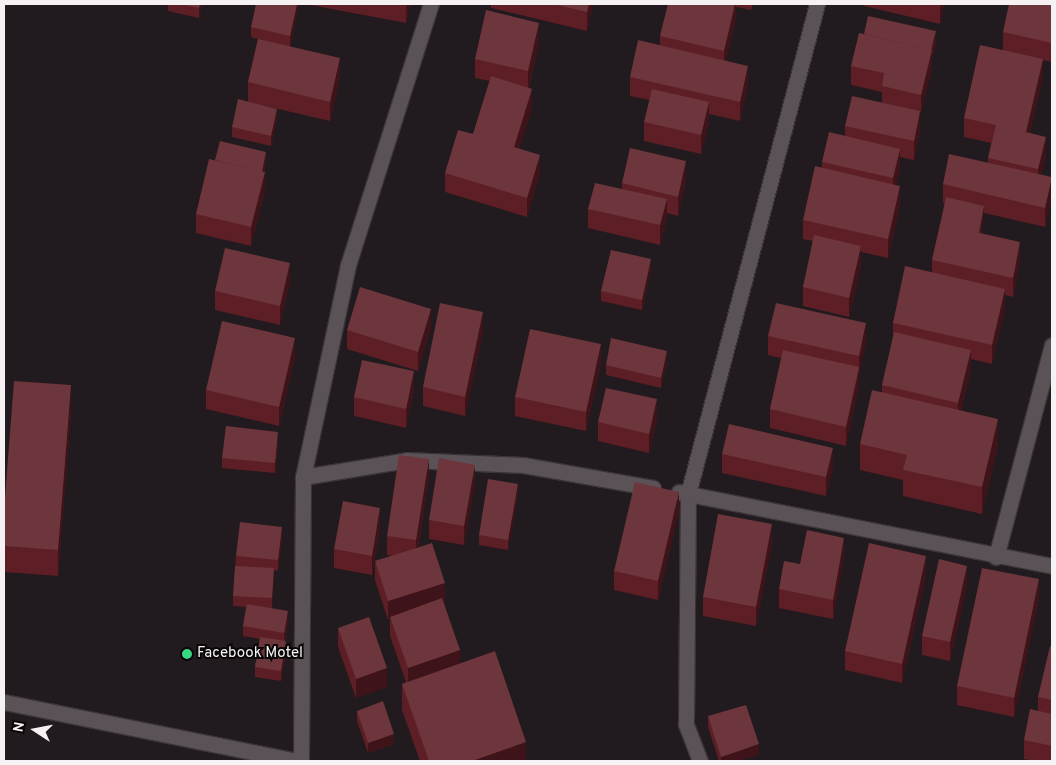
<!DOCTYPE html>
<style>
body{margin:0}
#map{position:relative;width:1056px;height:765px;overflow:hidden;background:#211a1e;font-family:Overpass,sans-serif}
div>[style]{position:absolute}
.roads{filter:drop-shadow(1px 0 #393437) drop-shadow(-1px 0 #393437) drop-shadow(0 1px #393437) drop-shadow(0 -1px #393437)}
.minor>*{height:15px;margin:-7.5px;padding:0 7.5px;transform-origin:7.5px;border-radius:7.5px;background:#5a5256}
.wall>*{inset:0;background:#5d1e25}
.shaded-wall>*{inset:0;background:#3e1319}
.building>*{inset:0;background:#6d353c}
.dots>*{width:14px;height:14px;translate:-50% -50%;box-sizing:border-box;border:2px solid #090607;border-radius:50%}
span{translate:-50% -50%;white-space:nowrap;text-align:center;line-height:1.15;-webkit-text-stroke:4px #090607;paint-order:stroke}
.poi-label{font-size:15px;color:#f6f1f3}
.left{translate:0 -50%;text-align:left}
.frame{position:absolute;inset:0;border:5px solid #f6f1f3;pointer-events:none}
.north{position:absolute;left:10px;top:705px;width:50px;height:50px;-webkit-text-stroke:4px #090607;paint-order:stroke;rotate:281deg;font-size:14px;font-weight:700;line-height:20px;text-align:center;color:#f6f1f3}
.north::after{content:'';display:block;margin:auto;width:18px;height:22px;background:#f6f1f3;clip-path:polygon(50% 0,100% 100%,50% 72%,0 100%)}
</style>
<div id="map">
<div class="roads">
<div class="minor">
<div style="left:303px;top:477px;width:105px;rotate:-9.3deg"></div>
<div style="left:407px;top:460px;width:116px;rotate:2.5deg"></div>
<div style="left:523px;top:465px;width:132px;rotate:10deg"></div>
<div style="left:679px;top:492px;width:380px;rotate:11.2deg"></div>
<div style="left:996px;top:557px;width:219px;rotate:-75.2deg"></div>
<div style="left:4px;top:702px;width:298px;rotate:11.4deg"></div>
<div style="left:301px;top:761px;width:284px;rotate:-89.6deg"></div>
<div style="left:303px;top:477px;width:217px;rotate:-78deg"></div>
<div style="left:348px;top:265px;width:274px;rotate:-72.4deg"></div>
<div style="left:700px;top:761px;width:40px;rotate:-111deg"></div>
<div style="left:686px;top:724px;width:230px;rotate:-89.5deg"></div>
<div style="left:688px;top:494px;width:507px;rotate:-75.25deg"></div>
</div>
</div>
<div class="wall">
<div style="clip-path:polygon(168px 4px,202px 4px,199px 18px,168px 11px)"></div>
<div style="clip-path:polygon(299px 4px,290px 46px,340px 77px,330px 121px,248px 102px,248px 82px,258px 39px,251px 37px,251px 27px)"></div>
<div style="clip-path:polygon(305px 4px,410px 4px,406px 23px)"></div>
<div style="clip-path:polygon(491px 4px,593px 4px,587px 31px,491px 8px)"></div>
<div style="clip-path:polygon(668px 4px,753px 4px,751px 10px,736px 7px,736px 19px,726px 61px,748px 85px,740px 121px,709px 114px,709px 121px,701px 154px,644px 141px,644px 122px,650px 100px,630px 96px,630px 77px,660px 45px,660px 36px)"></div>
<div style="clip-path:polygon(864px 4px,944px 4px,940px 24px,864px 6px)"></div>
<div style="clip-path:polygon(1052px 4px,1052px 62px,1043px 60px,1043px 78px,1030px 133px,1046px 156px,1041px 175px,1052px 196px,1045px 227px,984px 213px,981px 233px,1020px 261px,1013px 297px,1005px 295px,1005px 308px,992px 364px,971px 359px,971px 369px,961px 411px,998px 445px,982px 514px,903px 496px,903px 480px,860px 470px,860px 444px,882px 393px,882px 385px,893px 339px,893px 323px,932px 272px,932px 260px,945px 204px,943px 203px,943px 184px,988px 163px,988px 158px,991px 143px,964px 137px,964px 118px,1003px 50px,1003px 32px)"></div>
<div style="clip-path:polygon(864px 34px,936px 41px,932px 59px,932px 69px,920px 114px,920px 130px,914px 160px,900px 157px,900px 168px,896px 185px,900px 205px,888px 258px,861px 252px,861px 265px,849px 317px,803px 306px,803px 287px,813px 241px,803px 239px,803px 220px,822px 167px,822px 162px,845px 136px,845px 126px,882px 103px,882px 92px,851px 85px,851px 66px)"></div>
<div style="clip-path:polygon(539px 42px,529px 88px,532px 108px,519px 149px,540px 174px,527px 217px,445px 192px,445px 173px,473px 134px,490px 81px,475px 78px,475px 59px)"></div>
<div style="clip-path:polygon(277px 119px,271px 146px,232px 137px,232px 127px)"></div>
<div style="clip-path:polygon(215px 160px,266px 162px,264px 172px,265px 191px,251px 246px,196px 233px,196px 214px)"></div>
<div style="clip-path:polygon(686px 180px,678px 216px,667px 213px,667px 218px,660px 245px,588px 228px,588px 209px,622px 189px,622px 183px)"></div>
<div style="clip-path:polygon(651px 269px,642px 310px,601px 301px,601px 291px)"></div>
<div style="clip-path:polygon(290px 282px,280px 325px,215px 310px,215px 291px)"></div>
<div style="clip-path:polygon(431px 328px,418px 371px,347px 349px,347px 330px)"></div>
<div style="clip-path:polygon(483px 331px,465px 416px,423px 406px,423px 387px)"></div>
<div style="clip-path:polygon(768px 336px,866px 342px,859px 373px,859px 386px,846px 446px,770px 428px,770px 409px,781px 358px,768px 355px)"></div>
<div style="clip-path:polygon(295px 357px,279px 426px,206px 409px,206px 390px)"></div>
<div style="clip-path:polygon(667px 361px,661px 388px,606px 375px,606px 365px)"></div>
<div style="clip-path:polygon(601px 363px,586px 431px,515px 416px,515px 397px)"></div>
<div style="clip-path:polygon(414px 390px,406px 428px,354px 416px,354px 397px)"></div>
<div style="clip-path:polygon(71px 412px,58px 576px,4px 572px,4px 510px)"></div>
<div style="clip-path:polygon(657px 418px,649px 453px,598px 441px,598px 422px)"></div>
<div style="clip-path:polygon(278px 442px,275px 473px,222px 468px,222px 458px)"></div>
<div style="clip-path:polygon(722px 454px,833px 467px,826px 496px,722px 473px)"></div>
<div style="clip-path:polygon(429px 478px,418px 548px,445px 602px,444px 602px,460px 663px,526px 761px,420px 761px,402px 710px,402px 684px,406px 682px,390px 636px,390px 619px,388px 620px,375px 580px,375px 561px,392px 556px,387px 555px,387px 536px)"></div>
<div style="clip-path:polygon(475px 484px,464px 545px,429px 539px,429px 520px)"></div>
<div style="clip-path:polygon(518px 494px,508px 550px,479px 545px,479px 535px)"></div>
<div style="clip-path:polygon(679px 511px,658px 600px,614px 590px,614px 571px)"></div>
<div style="clip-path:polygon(380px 527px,372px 575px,334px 568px,334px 549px)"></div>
<div style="clip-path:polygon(282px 537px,278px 571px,274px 570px,272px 608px,288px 621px,285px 641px,286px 652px,281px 681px,255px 677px,255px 667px,260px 639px,243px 636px,243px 626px,246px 607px,233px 606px,233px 596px,236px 556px)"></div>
<div style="clip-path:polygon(772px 543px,756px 626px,703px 616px,703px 597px)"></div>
<div style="clip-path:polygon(844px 557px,833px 619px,779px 608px,779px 589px,800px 564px)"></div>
<div style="clip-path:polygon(926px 575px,902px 683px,845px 670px,845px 651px)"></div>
<div style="clip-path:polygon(967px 585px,950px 661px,922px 655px,922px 636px)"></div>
<div style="clip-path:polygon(1039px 598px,1014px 717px,957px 705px,957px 686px)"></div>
<div style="clip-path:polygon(338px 628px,387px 687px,356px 698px,338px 647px)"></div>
<div style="clip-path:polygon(1052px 646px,1052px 761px,1034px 761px,1024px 759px,1024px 740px,1038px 711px,1038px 697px)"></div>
<div style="clip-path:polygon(357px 711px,394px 744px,368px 753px,357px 721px)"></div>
<div style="clip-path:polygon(708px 716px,759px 754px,738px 761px,719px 761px,708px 727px)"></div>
</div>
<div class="shaded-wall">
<div style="clip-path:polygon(200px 4px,202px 4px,199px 18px,199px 8px)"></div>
<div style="clip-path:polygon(297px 4px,299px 4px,299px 5px,290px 46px,290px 36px)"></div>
<div style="clip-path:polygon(406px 4px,410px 4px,406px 23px)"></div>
<div style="clip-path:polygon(589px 4px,593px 4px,587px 31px,587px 12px)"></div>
<div style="clip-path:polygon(735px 4px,736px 4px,736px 19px,724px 70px,724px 51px)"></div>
<div style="clip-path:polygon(940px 4px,944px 4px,940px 24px)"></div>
<div style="clip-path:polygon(539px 23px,539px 42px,528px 90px,528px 71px)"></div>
<div style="clip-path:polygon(936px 31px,936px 41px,932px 59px,932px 69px,921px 114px,921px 95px)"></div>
<div style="clip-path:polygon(340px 58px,340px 77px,330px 121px,330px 102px)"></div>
<div style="clip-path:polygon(1043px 59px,1043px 78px,1026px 151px,1026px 132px)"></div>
<div style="clip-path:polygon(748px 66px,748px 85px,740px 121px,740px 102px)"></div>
<div style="clip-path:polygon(532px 89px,532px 108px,514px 166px,514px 147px)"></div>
<div style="clip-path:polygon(709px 102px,709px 121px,701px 154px,701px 135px)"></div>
<div style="clip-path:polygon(277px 109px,277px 119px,271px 146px,271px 136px)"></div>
<div style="clip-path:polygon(920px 111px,920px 130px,914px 160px,914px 141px)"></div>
<div style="clip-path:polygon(1046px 137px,1046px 156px,1038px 188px,1038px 169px)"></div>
<div style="clip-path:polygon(900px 149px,900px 168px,893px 197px,893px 178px)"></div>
<div style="clip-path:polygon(266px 152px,266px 162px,261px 185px,261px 175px)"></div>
<div style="clip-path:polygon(540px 155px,540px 174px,527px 217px,527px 198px)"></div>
<div style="clip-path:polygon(686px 161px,686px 180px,678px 216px,678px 197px)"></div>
<div style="clip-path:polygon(265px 172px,265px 191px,251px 246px,251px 227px)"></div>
<div style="clip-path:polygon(1052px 177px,1052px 196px,1045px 227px,1045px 208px)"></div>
<div style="clip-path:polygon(900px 186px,900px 205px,888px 258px,888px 239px)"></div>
<div style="clip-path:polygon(667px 199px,667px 218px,660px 245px,660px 225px)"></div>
<div style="clip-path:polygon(984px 206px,984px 216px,978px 243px,978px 233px)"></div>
<div style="clip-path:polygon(1020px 242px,1020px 261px,1013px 297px,1013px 278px)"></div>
<div style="clip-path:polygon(861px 246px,861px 265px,849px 317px,849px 298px)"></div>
<div style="clip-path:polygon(651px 259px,651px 269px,642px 310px,642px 300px)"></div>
<div style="clip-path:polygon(290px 263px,290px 282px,280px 325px,280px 306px)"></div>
<div style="clip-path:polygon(1005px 289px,1005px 308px,992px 364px,992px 345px)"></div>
<div style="clip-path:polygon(431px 309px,431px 328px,418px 371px,418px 352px)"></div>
<div style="clip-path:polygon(483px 312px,483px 331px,465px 416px,465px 397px)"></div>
<div style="clip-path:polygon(866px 323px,866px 342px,859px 373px,859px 386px,846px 446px,846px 427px,859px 370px,859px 356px)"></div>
<div style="clip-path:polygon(295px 338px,295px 357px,279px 426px,279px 407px)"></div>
<div style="clip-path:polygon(601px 344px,601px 363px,586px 431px,586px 412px)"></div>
<div style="clip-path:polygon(971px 350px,971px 369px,958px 422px,958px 403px)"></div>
<div style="clip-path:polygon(667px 351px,667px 361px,661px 388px,661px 378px)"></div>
<div style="clip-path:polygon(414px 371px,414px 390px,406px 428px,406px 409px)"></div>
<div style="clip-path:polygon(71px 385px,71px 412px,58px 576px,58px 550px)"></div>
<div style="clip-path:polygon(657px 399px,657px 418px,649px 453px,649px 434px)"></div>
<div style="clip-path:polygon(998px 419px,998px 445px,982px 514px,982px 487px)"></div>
<div style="clip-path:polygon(278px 432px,278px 442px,275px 473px,275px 463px)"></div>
<div style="clip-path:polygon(833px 448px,833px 467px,826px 496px,826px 477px)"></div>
<div style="clip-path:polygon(429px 459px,429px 478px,416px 559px,416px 540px)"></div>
<div style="clip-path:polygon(475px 465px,475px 484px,464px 545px,464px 526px)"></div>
<div style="clip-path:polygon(518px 484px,518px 494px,508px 550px,508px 540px)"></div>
<div style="clip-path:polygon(679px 492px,679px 511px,658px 600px,658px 581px)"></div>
<div style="clip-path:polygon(380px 508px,380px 527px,372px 575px,372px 556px)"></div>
<div style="clip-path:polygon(772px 524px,772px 543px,756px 626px,756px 607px)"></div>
<div style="clip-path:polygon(282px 527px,282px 537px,278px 571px,278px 560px)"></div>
<div style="clip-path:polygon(844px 538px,844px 557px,833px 619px,833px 600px)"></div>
<div style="clip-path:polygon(926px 556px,926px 575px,902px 683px,902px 664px)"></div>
<div style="clip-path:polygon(967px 566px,967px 585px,950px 661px,950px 642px)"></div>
<div style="clip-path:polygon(274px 568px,274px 578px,272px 608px,272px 598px)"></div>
<div style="clip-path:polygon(1039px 579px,1039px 598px,1014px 717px,1014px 698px)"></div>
<div style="clip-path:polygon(445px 583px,445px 602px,391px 619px,390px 617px,390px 619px,388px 620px,388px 601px)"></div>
<div style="clip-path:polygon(288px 611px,288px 621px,284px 643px,284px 633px)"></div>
<div style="clip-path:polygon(286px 641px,286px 652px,281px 681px,281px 671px)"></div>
<div style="clip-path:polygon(460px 650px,460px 669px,408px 687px,408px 668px)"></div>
<div style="clip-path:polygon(387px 668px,387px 687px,356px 698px,356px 679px)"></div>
<div style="clip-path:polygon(394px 734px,394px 744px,368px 753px,368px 743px)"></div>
<div style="clip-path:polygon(526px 742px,526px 761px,472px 761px)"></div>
<div style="clip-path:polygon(759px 744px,759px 754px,738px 761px,721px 761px,721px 757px)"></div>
</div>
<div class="building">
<div style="clip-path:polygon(180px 4px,200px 4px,199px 8px)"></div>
<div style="clip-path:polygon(256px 4px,297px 4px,290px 36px,251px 27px)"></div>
<div style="clip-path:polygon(553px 4px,589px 4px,587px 12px)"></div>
<div style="clip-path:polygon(668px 4px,735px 4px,724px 51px,660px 36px)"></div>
<div style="clip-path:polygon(1009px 4px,1052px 4px,1052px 43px,1003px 32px)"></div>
<div style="clip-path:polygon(486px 10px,539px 23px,528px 71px,475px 59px)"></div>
<div style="clip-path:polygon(868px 16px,936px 31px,931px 50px,864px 34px)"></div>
<div style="clip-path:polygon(859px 33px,932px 50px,921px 95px,882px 86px,884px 73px,851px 66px)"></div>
<div style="clip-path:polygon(258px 39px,340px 58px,330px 102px,248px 82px)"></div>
<div style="clip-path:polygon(638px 40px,748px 66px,740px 102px,630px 77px)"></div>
<div style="clip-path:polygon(980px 45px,1043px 59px,1026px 132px,1046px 137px,1038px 169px,988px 158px,996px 125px,964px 118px)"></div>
<div style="clip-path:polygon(491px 76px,532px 89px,514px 147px,540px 155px,527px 198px,445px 173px,458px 130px,473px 134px)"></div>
<div style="clip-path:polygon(652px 89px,709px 102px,701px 135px,644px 122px)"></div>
<div style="clip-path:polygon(852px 96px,920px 111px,914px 141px,845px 126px)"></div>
<div style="clip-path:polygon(238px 99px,277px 109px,271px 136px,232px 127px)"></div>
<div style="clip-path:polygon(829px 132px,900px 149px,893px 178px,822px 162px)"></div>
<div style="clip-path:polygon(220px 141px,266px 152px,262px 172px,215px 160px)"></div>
<div style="clip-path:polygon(630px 148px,686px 161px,678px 197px,622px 183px)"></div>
<div style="clip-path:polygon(949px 154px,1052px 177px,1045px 208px,943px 184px)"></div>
<div style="clip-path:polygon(209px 159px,265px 172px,251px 227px,196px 214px)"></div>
<div style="clip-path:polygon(815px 166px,900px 186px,888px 239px,803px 220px)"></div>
<div style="clip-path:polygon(595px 183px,667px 199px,660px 225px,588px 209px)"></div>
<div style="clip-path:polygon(946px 197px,984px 206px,979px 233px,940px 225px)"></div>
<div style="clip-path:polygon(940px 224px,1020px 242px,1013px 278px,932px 260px)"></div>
<div style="clip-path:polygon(814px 235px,861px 246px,849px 298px,803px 287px)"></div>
<div style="clip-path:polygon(225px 248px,290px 263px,280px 306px,215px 291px)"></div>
<div style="clip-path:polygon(611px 250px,651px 259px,642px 300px,601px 291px)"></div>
<div style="clip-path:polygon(905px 266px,1005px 289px,992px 345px,893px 323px)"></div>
<div style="clip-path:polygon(360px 287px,431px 309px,418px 352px,347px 330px)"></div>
<div style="clip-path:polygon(440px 303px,483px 312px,465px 397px,423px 387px)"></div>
<div style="clip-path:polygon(776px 303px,866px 323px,859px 356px,768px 336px)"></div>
<div style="clip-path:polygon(222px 321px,295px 338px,279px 407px,206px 390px)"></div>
<div style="clip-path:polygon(530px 329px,601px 344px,586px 412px,515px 397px)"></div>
<div style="clip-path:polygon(894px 332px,971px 350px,958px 403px,882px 385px)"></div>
<div style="clip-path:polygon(611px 338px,667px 351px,661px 378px,606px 365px)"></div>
<div style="clip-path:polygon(783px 350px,859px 367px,846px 427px,770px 409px)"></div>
<div style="clip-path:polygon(362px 360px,414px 371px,406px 409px,354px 397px)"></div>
<div style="clip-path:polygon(14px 381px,71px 385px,58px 550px,4px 546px,4px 510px)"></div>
<div style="clip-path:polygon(606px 388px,657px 399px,649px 434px,598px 422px)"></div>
<div style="clip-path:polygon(872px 390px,998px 419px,982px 487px,903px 470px,907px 455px,860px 444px)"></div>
<div style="clip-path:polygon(729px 424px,833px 448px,826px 477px,722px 454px)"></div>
<div style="clip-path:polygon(226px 426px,278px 432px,275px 463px,222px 458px)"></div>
<div style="clip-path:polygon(399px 455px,429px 459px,416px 540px,387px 536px)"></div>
<div style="clip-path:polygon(439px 458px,475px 465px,464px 526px,429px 520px)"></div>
<div style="clip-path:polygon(488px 479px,518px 484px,508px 540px,479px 535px)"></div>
<div style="clip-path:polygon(635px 482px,679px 492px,658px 581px,614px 571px)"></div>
<div style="clip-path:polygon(343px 501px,380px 508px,372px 556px,334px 549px)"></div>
<div style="clip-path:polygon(718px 514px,772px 524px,756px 607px,703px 597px)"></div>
<div style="clip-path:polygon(240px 522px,282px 527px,278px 560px,236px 556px)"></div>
<div style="clip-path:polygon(807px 530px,844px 538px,833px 600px,779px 589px,784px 561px,800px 564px)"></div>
<div style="clip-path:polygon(432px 543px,445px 583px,388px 601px,375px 561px)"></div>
<div style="clip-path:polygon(869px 543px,926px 556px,902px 664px,845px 651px)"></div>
<div style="clip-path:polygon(939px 559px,967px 566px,950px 642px,922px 636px)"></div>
<div style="clip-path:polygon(235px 566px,274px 568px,272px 598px,233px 596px)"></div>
<div style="clip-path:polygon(982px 568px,1039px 579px,1014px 698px,957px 686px)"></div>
<div style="clip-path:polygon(442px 598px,460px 650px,408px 668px,390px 617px)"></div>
<div style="clip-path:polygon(247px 604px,288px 611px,284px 633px,243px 626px)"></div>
<div style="clip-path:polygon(369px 617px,387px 668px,356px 679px,338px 628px)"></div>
<div style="clip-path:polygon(260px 637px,286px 641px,281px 671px,255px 667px)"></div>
<div style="clip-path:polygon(1050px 646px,1052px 646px,1052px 700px,1038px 697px)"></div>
<div style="clip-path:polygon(495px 651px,526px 742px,472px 761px,429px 761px,402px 684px)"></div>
<div style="clip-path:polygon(383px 701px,394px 734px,368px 743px,357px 711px)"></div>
<div style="clip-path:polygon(746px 705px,759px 744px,721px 757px,708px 716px)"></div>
<div style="clip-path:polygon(1030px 709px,1052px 714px,1052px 746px,1024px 740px)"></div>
</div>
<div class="dots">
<div style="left:187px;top:654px;background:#36d881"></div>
</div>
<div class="poi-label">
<span class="left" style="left:197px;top:654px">Facebook Motel</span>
</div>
<div class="frame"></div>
<div class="north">N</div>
</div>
